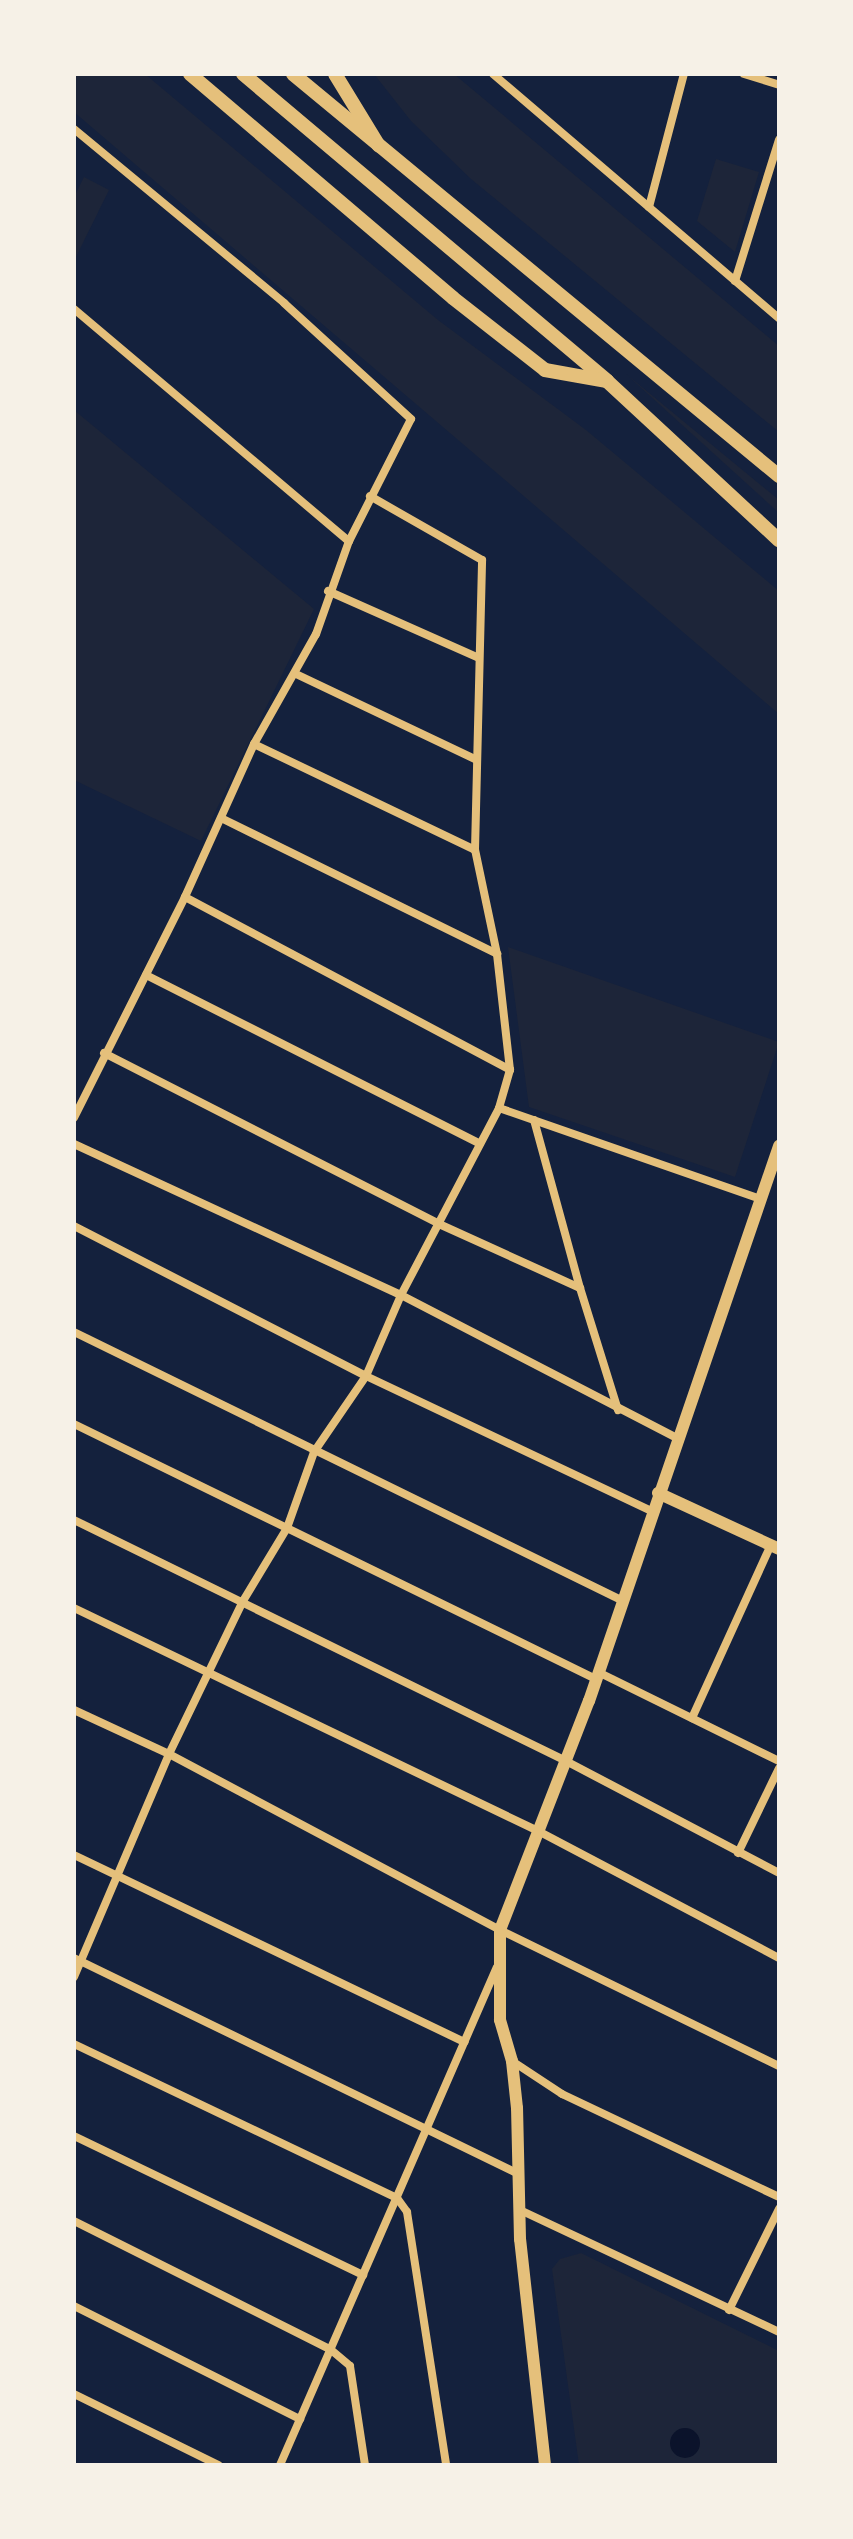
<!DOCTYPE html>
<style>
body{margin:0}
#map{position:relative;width:853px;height:2539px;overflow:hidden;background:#14213d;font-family:"Fira Sans",sans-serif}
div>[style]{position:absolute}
.green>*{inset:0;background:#1d2539}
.water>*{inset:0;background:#0b132b}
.round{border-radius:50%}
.minor>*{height:8px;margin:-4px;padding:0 4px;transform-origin:4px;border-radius:4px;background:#e5c07b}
.secondary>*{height:12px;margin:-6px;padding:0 6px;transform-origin:6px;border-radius:6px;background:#e5c07b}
.primary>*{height:14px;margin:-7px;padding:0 7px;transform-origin:7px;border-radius:7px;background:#e5c07b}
.trunk>*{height:14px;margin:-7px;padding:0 7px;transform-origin:7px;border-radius:7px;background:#e5c07b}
span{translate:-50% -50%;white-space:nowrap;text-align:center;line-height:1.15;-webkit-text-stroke:7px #f6f1e7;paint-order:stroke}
.frame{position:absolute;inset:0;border:76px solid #f6f1e7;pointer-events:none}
</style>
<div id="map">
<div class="green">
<div style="clip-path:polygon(74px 74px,145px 74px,438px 320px,586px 430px,779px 591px,779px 714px,74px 112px)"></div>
<div style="clip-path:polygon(374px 74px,454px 74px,779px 346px,779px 432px,471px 179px,411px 121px)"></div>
<div style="clip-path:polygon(716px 159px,759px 172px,735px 252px,697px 221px)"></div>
<div style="clip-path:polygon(84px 177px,109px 190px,74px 261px,74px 197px)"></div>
<div style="clip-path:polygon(626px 374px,779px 500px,779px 513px)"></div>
<div style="clip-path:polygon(74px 410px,314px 609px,201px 841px,74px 780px)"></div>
<div style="clip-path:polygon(508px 947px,779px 1042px,735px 1177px,529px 1107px)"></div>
<div style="clip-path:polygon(581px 2253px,779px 2351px,779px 2465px,579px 2465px,552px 2269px,560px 2259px)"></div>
</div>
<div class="water">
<div class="round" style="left:670px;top:2428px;width:30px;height:30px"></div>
</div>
<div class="minor">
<div style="left:493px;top:74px;width:376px;rotate:40.5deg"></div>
<div style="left:744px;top:74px;width:37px;rotate:17deg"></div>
<div style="left:74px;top:129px;width:273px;rotate:39.6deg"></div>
<div style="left:284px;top:303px;width:172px;rotate:42.4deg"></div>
<div style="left:411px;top:419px;width:137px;rotate:116.9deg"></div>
<div style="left:349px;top:541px;width:99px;rotate:109.5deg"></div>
<div style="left:316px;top:634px;width:126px;rotate:119.4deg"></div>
<div style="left:254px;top:744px;width:168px;rotate:114.3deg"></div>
<div style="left:185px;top:897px;width:247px;rotate:116.7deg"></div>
<div style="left:649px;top:207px;width:138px;rotate:-75.3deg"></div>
<div style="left:735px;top:281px;width:148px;rotate:-72.7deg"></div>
<div style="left:74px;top:309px;width:360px;rotate:40.2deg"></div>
<div style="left:328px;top:591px;width:163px;rotate:23.9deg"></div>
<div style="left:296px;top:674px;width:200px;rotate:25.4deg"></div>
<div style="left:254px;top:744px;width:245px;rotate:25.6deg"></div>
<div style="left:221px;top:818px;width:308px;rotate:26.2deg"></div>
<div style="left:185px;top:897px;width:368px;rotate:28deg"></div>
<div style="left:146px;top:975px;width:374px;rotate:26.8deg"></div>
<div style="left:104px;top:1053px;width:376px;rotate:27deg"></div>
<div style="left:439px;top:1224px;width:155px;rotate:24.4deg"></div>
<div style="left:580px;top:1288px;width:128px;rotate:72.7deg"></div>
<div style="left:499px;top:1108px;width:277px;rotate:19.2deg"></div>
<div style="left:534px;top:1120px;width:174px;rotate:74.7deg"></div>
<div style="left:74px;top:1144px;width:360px;rotate:24.8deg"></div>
<div style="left:401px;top:1295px;width:311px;rotate:27.4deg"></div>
<div style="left:74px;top:1226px;width:328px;rotate:27.2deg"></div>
<div style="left:366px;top:1376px;width:316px;rotate:25.3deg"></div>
<div style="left:74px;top:1332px;width:609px;rotate:26.1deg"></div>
<div style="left:74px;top:1424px;width:581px;rotate:26.04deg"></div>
<div style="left:74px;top:1520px;width:546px;rotate:26.1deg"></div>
<div style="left:564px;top:1760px;width:243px;rotate:27.7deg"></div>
<div style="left:74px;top:1608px;width:517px;rotate:25.67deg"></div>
<div style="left:540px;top:1832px;width:270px;rotate:27.8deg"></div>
<div style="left:598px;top:1672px;width:202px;rotate:26.2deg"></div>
<div style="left:74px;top:1710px;width:105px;rotate:24.9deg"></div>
<div style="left:169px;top:1754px;width:375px;rotate:28deg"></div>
<div style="left:500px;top:1930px;width:310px;rotate:26deg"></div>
<div style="left:692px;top:1718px;width:190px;rotate:-65.5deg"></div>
<div style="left:738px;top:1853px;width:94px;rotate:-64.2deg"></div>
<div style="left:74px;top:1855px;width:433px;rotate:25.6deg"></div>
<div style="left:74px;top:1958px;width:494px;rotate:25.9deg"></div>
<div style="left:74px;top:1977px;width:242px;rotate:-66.9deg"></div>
<div style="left:169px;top:1754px;width:170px;rotate:-64.2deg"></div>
<div style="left:243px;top:1601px;width:85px;rotate:-58.9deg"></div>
<div style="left:287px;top:1528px;width:81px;rotate:-70.4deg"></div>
<div style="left:314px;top:1452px;width:92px;rotate:-55.6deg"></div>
<div style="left:366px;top:1376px;width:88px;rotate:-66.6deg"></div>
<div style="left:401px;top:1295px;width:211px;rotate:-62.3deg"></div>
<div style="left:499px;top:1108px;width:40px;rotate:-74deg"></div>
<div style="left:510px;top:1070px;width:117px;rotate:-96.4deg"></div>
<div style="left:497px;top:954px;width:106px;rotate:-101.9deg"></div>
<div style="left:475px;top:850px;width:290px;rotate:-88.6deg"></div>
<div style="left:482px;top:560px;width:129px;rotate:-150.3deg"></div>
<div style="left:74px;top:2044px;width:358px;rotate:25.5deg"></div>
<div style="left:397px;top:2198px;width:17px;rotate:54deg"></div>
<div style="left:407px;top:2212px;width:256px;rotate:81.2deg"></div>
<div style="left:512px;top:2061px;width:60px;rotate:33.4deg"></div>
<div style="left:562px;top:2094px;width:240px;rotate:25.4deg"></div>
<div style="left:74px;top:2136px;width:321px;rotate:25.7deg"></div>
<div style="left:520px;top:2210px;width:286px;rotate:25.2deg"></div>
<div style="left:74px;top:2221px;width:286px;rotate:26.6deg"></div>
<div style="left:330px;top:2349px;width:26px;rotate:40deg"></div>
<div style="left:350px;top:2366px;width:100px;rotate:81.4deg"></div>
<div style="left:74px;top:2306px;width:253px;rotate:26.6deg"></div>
<div style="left:729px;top:2310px;width:113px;rotate:-63.7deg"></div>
<div style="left:74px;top:2394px;width:161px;rotate:26.2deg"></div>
<div style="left:280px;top:2465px;width:543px;rotate:-66.46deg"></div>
</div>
<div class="secondary">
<div style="left:658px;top:1493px;width:133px;rotate:24.8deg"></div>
<div style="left:545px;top:2465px;width:227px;rotate:-96.3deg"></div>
<div style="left:520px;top:2239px;width:131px;rotate:-91.3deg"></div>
<div style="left:517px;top:2108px;width:47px;rotate:-96.1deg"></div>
<div style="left:512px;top:2061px;width:43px;rotate:-106.3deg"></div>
<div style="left:500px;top:2020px;width:90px;rotate:-90deg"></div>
<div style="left:500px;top:1930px;width:246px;rotate:-68.8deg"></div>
<div style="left:589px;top:1701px;width:587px;rotate:-71.1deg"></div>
</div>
<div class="primary">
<div style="left:243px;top:74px;width:476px;rotate:40.1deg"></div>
<div style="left:607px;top:381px;width:234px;rotate:42.8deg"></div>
<div style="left:293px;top:74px;width:631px;rotate:39.6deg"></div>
</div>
<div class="trunk">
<div style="left:190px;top:74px;width:345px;rotate:40.4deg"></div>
<div style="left:453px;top:298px;width:117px;rotate:38deg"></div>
<div style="left:545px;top:370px;width:63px;rotate:10.1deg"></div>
<div style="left:335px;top:74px;width:84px;rotate:58.6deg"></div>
</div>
<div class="frame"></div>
</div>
